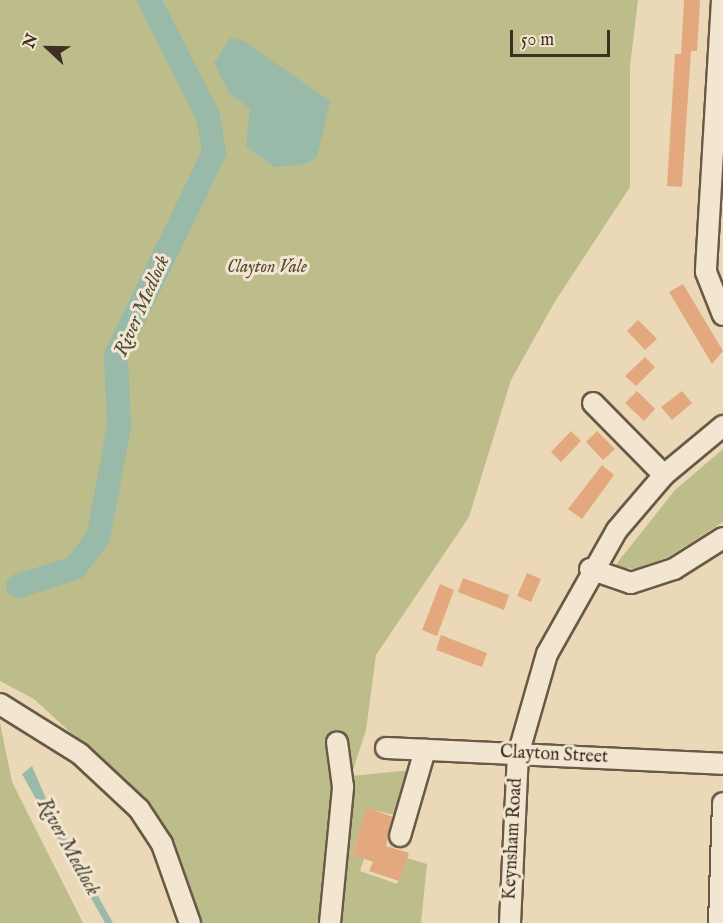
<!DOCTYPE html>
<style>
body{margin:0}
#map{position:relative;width:723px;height:923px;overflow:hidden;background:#ebd8b6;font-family:"IM FELL English",serif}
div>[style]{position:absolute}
.green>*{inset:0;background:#bcbd8b}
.water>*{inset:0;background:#99baa9}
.river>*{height:24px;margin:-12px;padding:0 12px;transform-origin:12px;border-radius:12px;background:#99baa9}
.building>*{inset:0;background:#e4a87e}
.roads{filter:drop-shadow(2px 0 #695947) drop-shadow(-2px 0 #695947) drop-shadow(0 2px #695947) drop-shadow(0 -2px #695947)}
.minor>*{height:20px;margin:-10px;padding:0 10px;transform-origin:10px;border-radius:10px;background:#f2e6d0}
span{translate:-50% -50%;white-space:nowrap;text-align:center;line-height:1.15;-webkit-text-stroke:6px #f2e6d0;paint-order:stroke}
.park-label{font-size:18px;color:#574b37;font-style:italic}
.street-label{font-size:18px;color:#3e2f22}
.water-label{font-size:20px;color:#504b3d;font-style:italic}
.north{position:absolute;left:18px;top:18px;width:60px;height:60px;-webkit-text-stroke:4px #f2e6d0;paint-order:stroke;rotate:292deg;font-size:16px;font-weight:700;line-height:24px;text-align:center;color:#3e2f22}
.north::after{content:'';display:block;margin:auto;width:21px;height:27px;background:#3e2f22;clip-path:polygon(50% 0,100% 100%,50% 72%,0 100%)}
.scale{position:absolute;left:510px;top:30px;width:100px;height:27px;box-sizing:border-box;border:3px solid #3e2f22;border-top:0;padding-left:8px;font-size:18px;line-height:21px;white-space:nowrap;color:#3e2f22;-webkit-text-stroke:4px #f2e6d0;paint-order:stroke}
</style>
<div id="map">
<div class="green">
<div style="clip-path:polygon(0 0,638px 0,630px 66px,630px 187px,554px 303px,511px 380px,469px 517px,376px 655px,366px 730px,351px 776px,412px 770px,398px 816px,366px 808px,353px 855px,364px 859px,360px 871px,397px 884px,407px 858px,427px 864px,421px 923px,198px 923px,160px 826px,131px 788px,34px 699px,0 681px)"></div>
<div style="clip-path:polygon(723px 449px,723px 522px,668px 557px,636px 569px,614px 567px,675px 490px)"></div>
<div style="clip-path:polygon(0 723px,12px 782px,83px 923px,0 923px)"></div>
</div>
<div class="water">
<div style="clip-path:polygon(230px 38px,244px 41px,330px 101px,317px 157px,306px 164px,274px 167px,246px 146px,250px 109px,229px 93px,214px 63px)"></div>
<div style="clip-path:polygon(32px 766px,53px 815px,113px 923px,105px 923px,22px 774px)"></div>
</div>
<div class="river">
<div style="left:18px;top:586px;width:60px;rotate:-17.5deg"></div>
<div style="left:75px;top:568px;width:38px;rotate:-53deg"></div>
<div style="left:98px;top:538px;width:113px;rotate:-79.3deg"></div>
<div style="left:119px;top:427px;width:72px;rotate:-92.4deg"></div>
<div style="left:116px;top:355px;width:225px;rotate:-64.1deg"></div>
<div style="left:214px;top:153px;width:37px;rotate:-99deg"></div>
<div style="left:208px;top:116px;width:130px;rotate:-117deg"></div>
</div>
<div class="building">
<div style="clip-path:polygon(684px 0,700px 0,697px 51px,691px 51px,682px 187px,667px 186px,675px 54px,681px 54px)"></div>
<div style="clip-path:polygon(683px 284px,723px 351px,712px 364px,669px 292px)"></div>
<div style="clip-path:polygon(638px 320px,657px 339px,645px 350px,627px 331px)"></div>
<div style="clip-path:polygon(645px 357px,655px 367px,636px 386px,625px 376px)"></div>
<div style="clip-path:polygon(637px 391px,655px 409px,644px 421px,625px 403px)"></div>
<div style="clip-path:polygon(682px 391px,692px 403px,672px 420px,661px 407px)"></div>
<div style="clip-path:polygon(571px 431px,581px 441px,561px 462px,551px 452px)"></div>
<div style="clip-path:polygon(597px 431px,615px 449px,603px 460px,586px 442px)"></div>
<div style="clip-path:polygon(602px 465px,614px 475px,582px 519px,568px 509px)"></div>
<div style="clip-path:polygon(527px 573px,541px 579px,531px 602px,517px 596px)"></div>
<div style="clip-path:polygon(463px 578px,509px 595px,504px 610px,458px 592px)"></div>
<div style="clip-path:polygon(440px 584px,454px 590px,437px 636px,422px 630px)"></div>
<div style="clip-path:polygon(441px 635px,487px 653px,482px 667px,436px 650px)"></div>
<div style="clip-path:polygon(366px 807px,393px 817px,386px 846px,409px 853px,399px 881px,369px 871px,373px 862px,353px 855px)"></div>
</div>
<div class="roads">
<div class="minor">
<div style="left:722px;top:0;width:272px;rotate:93.4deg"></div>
<div style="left:706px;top:272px;width:46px;rotate:68.4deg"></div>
<div style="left:593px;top:403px;width:101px;rotate:45.4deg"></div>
<div style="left:590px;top:569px;width:43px;rotate:18.9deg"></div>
<div style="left:631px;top:583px;width:45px;rotate:-18deg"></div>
<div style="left:674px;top:569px;width:58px;rotate:-32.3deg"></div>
<div style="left:0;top:704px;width:94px;rotate:32deg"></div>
<div style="left:80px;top:754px;width:81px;rotate:43deg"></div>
<div style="left:139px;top:809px;width:42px;rotate:56.7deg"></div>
<div style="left:162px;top:844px;width:84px;rotate:70.5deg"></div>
<div style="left:386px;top:748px;width:337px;rotate:2.7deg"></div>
<div style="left:400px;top:836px;width:90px;rotate:-73.8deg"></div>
<div style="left:330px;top:923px;width:137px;rotate:-84.5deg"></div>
<div style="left:343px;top:787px;width:45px;rotate:-97.6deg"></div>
<div style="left:510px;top:923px;width:168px;rotate:-87.3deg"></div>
<div style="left:518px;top:755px;width:105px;rotate:-74deg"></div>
<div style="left:547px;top:654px;width:142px;rotate:-60.6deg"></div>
<div style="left:617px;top:530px;width:72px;rotate:-49.5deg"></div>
<div style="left:664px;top:475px;width:77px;rotate:-39.7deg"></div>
<div style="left:719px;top:923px;width:120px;rotate:-88.1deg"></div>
</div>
</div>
<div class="park-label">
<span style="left:267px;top:268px">Clayton Vale</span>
</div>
<div class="street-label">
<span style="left:554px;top:756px;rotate:3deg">Clayton Street</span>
<span style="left:514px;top:839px;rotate:-87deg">Keynsham Road</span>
</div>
<div class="water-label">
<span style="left:142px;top:306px;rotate:-66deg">River Medlock</span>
<span style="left:68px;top:847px;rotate:61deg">River Medlock</span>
</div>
<div class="north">N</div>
<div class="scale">50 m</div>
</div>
